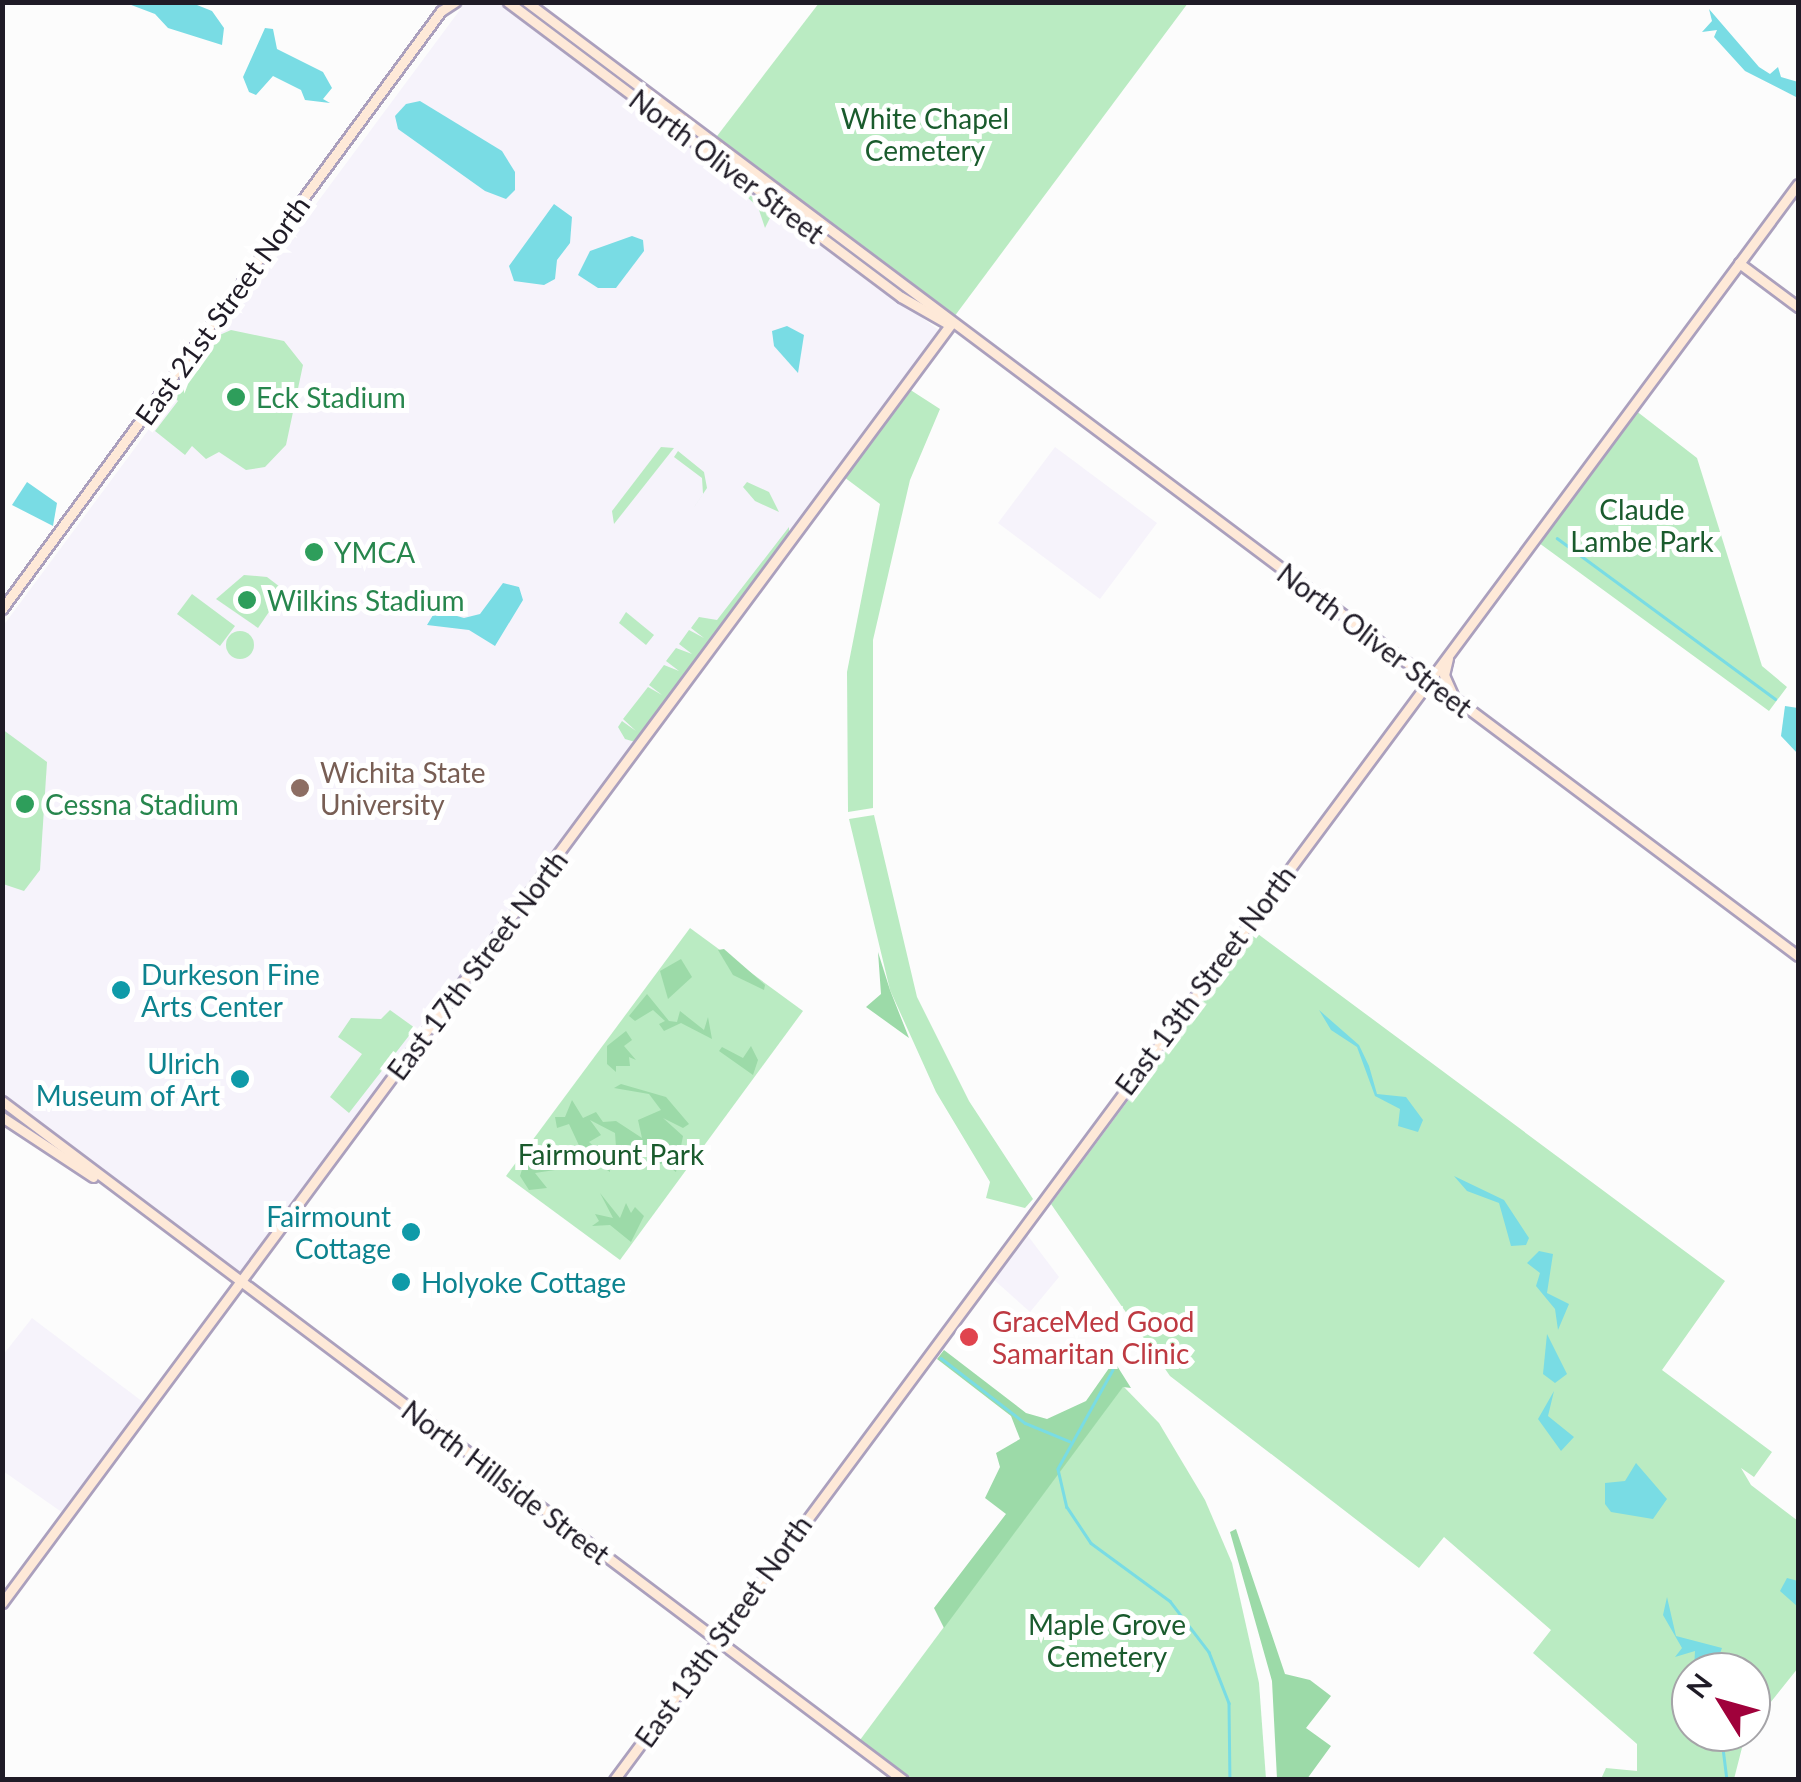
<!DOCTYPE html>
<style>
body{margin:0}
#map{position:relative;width:1801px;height:1782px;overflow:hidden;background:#fcfcfc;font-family:Lato,sans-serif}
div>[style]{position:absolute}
.built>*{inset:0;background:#f6f3fb}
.green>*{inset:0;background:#baebc2}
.round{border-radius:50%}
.forest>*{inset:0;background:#9cdaa8}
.water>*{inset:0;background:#79dce4}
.stream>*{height:2.5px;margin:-1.25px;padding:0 1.25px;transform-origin:1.25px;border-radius:1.25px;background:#79dce4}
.roads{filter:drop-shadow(2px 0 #aba0bd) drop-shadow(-2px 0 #aba0bd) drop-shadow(0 2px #aba0bd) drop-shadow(0 -2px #aba0bd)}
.secondary>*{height:9px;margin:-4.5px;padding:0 4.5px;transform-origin:4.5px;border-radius:4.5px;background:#fee9d8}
.dots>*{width:28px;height:28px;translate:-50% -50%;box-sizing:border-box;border:5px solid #fff;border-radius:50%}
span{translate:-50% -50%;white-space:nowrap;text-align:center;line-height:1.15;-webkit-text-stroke:10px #fff;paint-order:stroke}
.park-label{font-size:28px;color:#1a5b2d}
.street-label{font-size:28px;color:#1f1b26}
.leisure-label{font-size:28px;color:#27864d}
.left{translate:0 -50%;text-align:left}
.education-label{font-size:28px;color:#785e54}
.culture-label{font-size:28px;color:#0d838f}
.right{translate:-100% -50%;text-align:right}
.health-label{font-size:28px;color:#be3a42}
.frame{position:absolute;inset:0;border:5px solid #1f1b26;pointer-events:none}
.north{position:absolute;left:1671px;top:1652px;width:100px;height:100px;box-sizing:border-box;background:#fff;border:2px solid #a5a4a8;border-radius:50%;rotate:307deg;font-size:28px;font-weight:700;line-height:40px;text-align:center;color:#1f1b26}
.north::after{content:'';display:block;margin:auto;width:35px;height:45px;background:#a0013b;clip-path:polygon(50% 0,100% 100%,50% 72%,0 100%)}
</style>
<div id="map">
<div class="built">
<div style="clip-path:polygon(465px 3px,500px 3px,940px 331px,239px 1274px,3px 1095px,3px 626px)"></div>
<div style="clip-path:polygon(1055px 447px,1157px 523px,1100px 599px,998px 523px)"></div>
<div style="clip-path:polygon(1025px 1232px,1059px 1277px,1030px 1312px,992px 1278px)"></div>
<div style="clip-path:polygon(32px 1318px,143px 1402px,63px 1513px,3px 1471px,3px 1355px)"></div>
</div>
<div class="green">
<div style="clip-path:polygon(819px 3px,1188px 3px,954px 317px,714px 140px)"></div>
<div style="clip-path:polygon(725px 177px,773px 212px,765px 228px,758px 207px)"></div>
<div style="clip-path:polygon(231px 330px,284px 341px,303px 365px,286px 445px,265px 467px,246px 470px,219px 452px,206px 459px,192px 446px,185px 455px,155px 431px,178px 401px,171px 394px,215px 337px)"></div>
<div style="clip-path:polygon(909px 389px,940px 409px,910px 480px,873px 640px,873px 808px,848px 812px,847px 672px,880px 504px,844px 477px)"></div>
<div style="clip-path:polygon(1635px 410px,1697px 458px,1762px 666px,1787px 687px,1769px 711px,1539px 543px)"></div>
<div style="clip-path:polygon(661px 447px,674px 448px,614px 524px,612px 511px)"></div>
<div style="clip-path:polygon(678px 451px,704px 472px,707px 488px,684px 522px,703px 494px,702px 478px,674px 457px)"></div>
<div style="clip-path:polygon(747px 482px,769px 492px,779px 512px,755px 501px,743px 487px)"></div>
<div style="clip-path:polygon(789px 527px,789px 534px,635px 742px,625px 739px,618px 727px,622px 721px,636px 731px,623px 719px,648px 687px,662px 695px,649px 685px,664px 665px,679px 671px,666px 661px,676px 648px,692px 654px,679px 644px,689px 630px,704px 638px,691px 628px,699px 617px,717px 620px)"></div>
<div style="clip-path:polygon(244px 575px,267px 577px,284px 590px,258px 628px,216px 599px)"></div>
<div style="clip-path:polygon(192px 594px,235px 626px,220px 646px,177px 614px)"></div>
<div style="clip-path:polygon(626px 612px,654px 635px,646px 645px,619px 623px)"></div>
<div class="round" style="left:226px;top:631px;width:28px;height:28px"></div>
<div style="clip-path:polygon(2px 729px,47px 762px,40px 870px,24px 891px,3px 884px)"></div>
<div style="clip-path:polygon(874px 815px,917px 997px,969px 1101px,1033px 1199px,1025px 1208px,986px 1198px,990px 1182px,936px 1092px,890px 990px,849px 819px)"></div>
<div style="clip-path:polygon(690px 928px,803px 1011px,620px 1260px,506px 1176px)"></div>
<div style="clip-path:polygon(1254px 931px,1725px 1281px,1662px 1370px,1772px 1452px,1754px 1477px,1741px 1468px,1751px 1485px,1798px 1521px,1798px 1668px,1751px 1727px,1751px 1672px,1691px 1672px,1691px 1732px,1746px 1732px,1734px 1779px,1601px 1779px,1606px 1768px,1637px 1771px,1637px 1744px,1533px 1653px,1551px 1630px,1444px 1537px,1419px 1568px,1170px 1376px,1051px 1204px)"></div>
<div style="clip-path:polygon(390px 1010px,415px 1028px,349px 1113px,330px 1097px,362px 1054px,338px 1037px,351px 1018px,381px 1019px)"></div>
<div style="clip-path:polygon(1123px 1386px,1159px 1423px,1205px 1500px,1232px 1563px,1259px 1683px,1266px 1779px,913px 1779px,860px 1740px)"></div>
</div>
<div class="forest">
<div style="clip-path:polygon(724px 949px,765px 985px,764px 990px,733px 975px,718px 950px)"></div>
<div style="clip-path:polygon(878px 952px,890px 990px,909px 1038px,866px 1007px,881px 994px)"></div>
<div style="clip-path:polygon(681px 959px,692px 977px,668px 999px,660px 971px)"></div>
<div style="clip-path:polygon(647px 994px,669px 1021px,677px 1022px,680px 1011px,704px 1030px,708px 1017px,712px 1039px,681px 1023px,664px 1031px,659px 1024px,665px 1021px,653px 1010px,635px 1021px,629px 1016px)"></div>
<div style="clip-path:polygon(626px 1031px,632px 1040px,624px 1046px,636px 1060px,629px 1057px,630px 1066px,616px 1066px,616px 1072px,607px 1064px,607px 1046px)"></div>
<div style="clip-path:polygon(751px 1046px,758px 1060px,753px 1075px,719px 1051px,722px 1047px,743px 1058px)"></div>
<div style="clip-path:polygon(621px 1084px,666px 1097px,689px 1124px,683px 1128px,663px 1118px,683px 1136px,676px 1172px,664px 1163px,656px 1165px,635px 1145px,616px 1147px,615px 1133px,590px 1120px,601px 1135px,589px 1142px,610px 1161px,610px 1172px,583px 1154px,569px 1124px,557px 1128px,555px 1117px,565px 1117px,572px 1100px,583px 1118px,596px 1112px,603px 1122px,616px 1121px,642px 1138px,638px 1120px,661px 1110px,649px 1094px,614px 1088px)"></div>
<div style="clip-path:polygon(558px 1147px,563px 1152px,551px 1163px,555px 1170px,535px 1173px,547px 1188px,529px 1190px,520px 1176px,524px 1163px)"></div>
<div style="clip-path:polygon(600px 1193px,620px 1218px,626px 1203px,631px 1213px,635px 1207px,644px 1216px,631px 1242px,610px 1225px,592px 1226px,599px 1221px,595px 1214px,613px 1218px)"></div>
<div style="clip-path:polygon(944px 1350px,1026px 1413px,1047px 1419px,1086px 1401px,1114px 1361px,1131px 1388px,1123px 1387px,944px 1628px,934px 1608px,1006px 1514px,985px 1498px,1000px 1467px,996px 1453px,1020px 1439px,1011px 1416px,937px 1359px)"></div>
<div style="clip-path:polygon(1236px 1529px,1285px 1674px,1310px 1680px,1331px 1696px,1306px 1728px,1331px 1746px,1307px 1779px,1277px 1779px,1272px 1681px,1230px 1532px)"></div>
</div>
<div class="water">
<div style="clip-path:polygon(126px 3px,192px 3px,212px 11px,224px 28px,222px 45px,168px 28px,155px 14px)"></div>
<div style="clip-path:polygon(1709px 9px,1759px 67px,1770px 74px,1778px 67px,1781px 77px,1798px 82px,1798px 98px,1745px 71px,1714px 37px,1717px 30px,1702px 32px,1712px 21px)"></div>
<div style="clip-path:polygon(265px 28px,273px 29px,277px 49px,323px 72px,332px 88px,323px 99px,330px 103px,305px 100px,301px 90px,273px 76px,256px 95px,249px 92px,243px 77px)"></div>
<div style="clip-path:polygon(420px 101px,502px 151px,515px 172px,515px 190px,506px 199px,485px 191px,398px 129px,395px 116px,406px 104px)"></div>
<div style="clip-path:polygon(554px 204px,572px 217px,570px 243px,557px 260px,555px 279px,544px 285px,514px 281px,509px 266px)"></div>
<div style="clip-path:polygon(632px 236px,643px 240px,644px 251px,616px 288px,598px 288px,578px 275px,590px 251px)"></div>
<div style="clip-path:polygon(787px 326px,804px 335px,798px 373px,774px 346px,772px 331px)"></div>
<div style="clip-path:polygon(27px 482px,57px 503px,53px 526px,12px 505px)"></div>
<div style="clip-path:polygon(503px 583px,519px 587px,523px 600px,495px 646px,469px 630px,427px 625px,436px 610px,464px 618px,480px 614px)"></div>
<div style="clip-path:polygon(1785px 706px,1798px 708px,1798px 754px,1781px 736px)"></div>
<div style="clip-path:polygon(1319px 1010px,1359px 1045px,1369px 1066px,1377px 1094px,1406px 1097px,1423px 1120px,1418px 1132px,1398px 1126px,1400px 1109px,1375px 1096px,1357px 1047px,1331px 1030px)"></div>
<div style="clip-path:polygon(1454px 1176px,1504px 1200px,1529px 1238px,1526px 1245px,1511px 1246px,1499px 1203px,1467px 1191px)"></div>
<div style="clip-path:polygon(1539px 1251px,1553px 1254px,1547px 1293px,1569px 1304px,1558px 1330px,1555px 1309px,1536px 1286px,1540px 1273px,1527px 1263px)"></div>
<div style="clip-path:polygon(1547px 1334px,1567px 1374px,1555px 1383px,1543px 1374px)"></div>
<div style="clip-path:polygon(1554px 1391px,1548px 1416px,1574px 1437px,1561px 1451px,1538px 1419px)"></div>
<div style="clip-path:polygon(1636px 1463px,1667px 1499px,1653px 1519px,1611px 1512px,1605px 1504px,1605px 1483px,1625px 1481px)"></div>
<div style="clip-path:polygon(1787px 1578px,1798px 1581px,1798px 1607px,1780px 1591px)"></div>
<div style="clip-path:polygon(1667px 1597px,1676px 1636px,1722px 1648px,1713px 1672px,1694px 1670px,1695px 1651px,1675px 1657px,1682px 1648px,1663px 1615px)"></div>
</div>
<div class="stream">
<div style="left:1557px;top:538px;width:271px;rotate:36.4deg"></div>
<div style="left:941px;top:1358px;width:106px;rotate:37.7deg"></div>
<div style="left:1025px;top:1423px;width:48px;rotate:22.2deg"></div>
<div style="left:1113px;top:1370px;width:113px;rotate:119.1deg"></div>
<div style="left:1058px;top:1469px;width:39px;rotate:77deg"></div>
<div style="left:1067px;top:1507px;width:43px;rotate:56.3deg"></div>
<div style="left:1091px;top:1543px;width:98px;rotate:36.3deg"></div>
<div style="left:1170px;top:1601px;width:64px;rotate:52.6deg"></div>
<div style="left:1209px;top:1652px;width:55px;rotate:68.6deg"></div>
<div style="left:1229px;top:1703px;width:77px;rotate:89.3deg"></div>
<div style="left:1721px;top:1732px;width:48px;rotate:82.9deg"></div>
</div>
<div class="roads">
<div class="secondary">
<div style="left:508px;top:2px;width:491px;rotate:36.9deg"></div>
<div style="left:901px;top:297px;width:56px;rotate:29.7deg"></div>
<div style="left:527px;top:2px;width:1589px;rotate:36.89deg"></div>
<div style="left:1739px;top:263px;width:74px;rotate:36.7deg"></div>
<div style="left:2px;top:609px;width:742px;rotate:-53.72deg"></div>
<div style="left:441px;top:11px;width:17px;rotate:-33deg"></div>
<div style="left:1448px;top:658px;width:17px;rotate:103deg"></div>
<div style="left:1444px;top:675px;width:22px;rotate:66deg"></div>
<div style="left:2px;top:1101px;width:1128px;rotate:37deg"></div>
<div style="left:2px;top:1117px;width:109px;rotate:33.4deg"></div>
<div style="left:2px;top:1603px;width:1591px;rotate:-53.43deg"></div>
<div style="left:614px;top:1780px;width:1987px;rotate:-53.43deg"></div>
</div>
</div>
<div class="dots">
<div style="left:236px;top:397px;background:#2e9e5b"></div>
<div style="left:314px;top:552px;background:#2e9e5b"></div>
<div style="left:247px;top:600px;background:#2e9e5b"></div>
<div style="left:300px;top:788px;background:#8d6e63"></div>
<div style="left:25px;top:804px;background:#2e9e5b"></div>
<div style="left:121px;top:990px;background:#0f9aa8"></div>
<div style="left:240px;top:1079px;background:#0f9aa8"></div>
<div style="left:411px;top:1232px;background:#0f9aa8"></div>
<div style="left:401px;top:1282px;background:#0f9aa8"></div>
<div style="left:969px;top:1337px;background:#e0444e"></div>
</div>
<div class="park-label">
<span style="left:925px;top:134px">White Chapel<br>Cemetery</span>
<span style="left:1642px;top:525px">Claude<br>Lambe Park</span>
<span style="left:611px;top:1154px">Fairmount Park</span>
<span style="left:1107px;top:1640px">Maple Grove<br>Cemetery</span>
</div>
<div class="street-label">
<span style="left:727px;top:166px;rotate:37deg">North Oliver Street</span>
<span style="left:222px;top:310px;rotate:-54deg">East 21st Street North</span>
<span style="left:1375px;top:640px;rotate:37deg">North Oliver Street</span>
<span style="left:477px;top:965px;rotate:-53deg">East 17th Street North</span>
<span style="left:1205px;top:980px;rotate:-53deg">East 13th Street North</span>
<span style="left:506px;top:1482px;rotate:37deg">North Hillside Street</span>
<span style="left:723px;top:1631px;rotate:-54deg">East 13th Street North</span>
</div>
<div class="leisure-label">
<span class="left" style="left:256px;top:397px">Eck Stadium</span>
<span class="left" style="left:334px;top:552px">YMCA</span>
<span class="left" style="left:267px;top:600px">Wilkins Stadium</span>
<span class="left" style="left:45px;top:804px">Cessna Stadium</span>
</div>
<div class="education-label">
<span class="left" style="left:320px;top:788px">Wichita State<br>University</span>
</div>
<div class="culture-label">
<span class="left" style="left:141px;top:990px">Durkeson Fine<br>Arts Center</span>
<span class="right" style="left:220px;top:1079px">Ulrich<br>Museum of Art</span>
<span class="right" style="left:391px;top:1232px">Fairmount<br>Cottage</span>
<span class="left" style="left:421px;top:1282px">Holyoke Cottage</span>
</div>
<div class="health-label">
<span class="left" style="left:992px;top:1337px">GraceMed Good<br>Samaritan Clinic</span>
</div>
<div class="frame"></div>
<div class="north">N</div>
</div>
